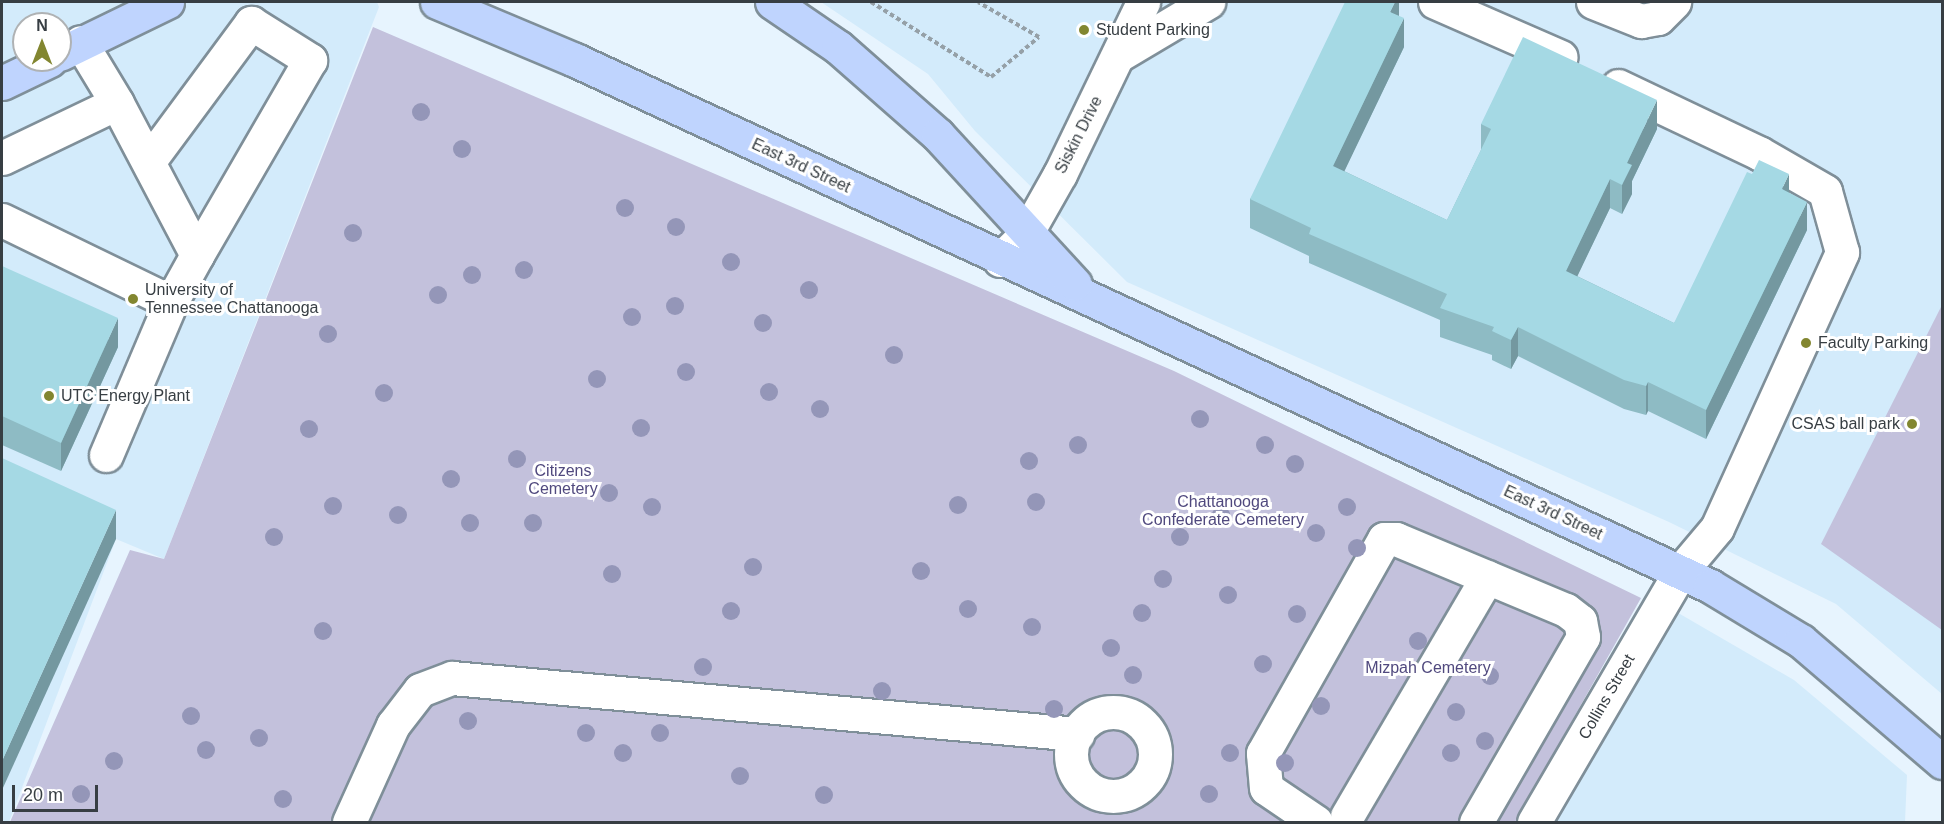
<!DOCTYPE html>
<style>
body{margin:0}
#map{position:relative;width:1944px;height:824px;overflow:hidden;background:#e7f4fe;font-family:Helvetica,sans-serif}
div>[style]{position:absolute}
.built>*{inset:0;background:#d3ebfb}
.green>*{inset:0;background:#c3c1dc}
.path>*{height:4px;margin-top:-2px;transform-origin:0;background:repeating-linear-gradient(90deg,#95a0a7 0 4.5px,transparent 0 7.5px)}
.roads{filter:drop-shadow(2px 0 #7f8f99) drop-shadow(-2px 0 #7f8f99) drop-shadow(0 2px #7f8f99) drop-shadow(0 -2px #7f8f99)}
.minor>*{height:33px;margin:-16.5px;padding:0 16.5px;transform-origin:16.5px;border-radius:16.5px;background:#fff}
.minor>.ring{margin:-16.5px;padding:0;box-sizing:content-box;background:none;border:33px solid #fff;border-radius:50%}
.major>*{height:33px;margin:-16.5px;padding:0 16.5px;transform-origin:16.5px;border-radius:16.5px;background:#bfd4fe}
.trees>*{width:18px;height:18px;margin:-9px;border-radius:50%;background:#9496b8}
.wall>*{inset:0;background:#8ebbc4}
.shaded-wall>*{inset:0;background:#7498a0}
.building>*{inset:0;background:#a5d9e4}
.dots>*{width:16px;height:16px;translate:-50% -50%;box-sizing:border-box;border:3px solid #fff;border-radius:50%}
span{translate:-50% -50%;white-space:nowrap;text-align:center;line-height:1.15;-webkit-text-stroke:6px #fff;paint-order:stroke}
.poi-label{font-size:16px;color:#373e43}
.left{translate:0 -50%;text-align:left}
.right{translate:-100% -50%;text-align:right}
.street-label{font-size:16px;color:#373e43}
.park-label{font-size:16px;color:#50497e}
.frame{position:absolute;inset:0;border:3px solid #373e43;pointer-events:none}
.north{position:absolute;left:12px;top:12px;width:60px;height:60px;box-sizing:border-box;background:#fff;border:2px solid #afb2b4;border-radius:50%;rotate:0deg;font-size:16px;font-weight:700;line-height:24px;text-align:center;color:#373e43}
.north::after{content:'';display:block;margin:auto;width:21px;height:27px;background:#828630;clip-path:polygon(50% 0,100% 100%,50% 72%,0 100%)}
.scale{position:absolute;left:12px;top:785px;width:86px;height:27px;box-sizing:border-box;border:3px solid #373e43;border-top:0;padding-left:8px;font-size:18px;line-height:21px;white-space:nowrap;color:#373e43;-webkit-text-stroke:4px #fff;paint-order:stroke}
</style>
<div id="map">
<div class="built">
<div style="clip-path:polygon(evenodd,2px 2px,377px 2px,379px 7px,164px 559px,116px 539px,9px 822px,2px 822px,2px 2px,24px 24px,60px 24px,60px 60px,24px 60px,24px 24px)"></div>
<div style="clip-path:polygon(821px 2px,1942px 2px,1942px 694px,1836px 604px,1669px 522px,1127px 282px,975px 131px,928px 74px)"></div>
<div style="clip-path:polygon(1661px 603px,1794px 680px,1907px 775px,1905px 822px,1534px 822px)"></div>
</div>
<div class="green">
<div style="clip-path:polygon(373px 27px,1174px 371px,1641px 598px,1515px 822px,10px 822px,130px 550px,164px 559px)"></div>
<div style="clip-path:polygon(1942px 305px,1942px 630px,1821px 544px)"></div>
</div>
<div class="path">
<div style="left:871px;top:2px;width:142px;rotate:32deg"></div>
<div style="left:991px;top:77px;width:62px;rotate:-39.8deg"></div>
<div style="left:1039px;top:37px;width:70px;rotate:-150.2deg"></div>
</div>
<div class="roads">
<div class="minor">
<div style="left:1435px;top:2px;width:137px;rotate:23.6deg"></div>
<div style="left:1593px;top:2px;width:52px;rotate:21.6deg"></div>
<div style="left:1641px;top:21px;width:17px;rotate:-10deg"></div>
<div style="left:1658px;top:18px;width:23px;rotate:-45deg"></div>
<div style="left:1119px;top:55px;width:104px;rotate:-30.8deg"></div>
<div style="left:2px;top:158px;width:127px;rotate:-25.6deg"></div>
<div style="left:117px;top:103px;width:71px;rotate:-121.2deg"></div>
<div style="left:149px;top:161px;width:172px;rotate:-53.5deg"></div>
<div style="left:251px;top:23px;width:70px;rotate:32.1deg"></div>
<div style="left:310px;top:60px;width:225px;rotate:120.1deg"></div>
<div style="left:2px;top:220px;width:188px;rotate:25.9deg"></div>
<div style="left:171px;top:302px;width:54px;rotate:-61deg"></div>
<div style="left:197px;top:255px;width:172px;rotate:-117.8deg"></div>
<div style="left:1000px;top:260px;width:37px;rotate:-45deg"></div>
<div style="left:1026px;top:234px;width:69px;rotate:-60.5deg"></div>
<div style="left:1060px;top:174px;width:191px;rotate:-64.2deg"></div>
<div style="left:106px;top:455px;width:166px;rotate:-67deg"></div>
<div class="ring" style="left:1071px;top:712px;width:51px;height:51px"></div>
<div style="left:1347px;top:816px;width:277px;rotate:-59.6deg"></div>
<div style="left:349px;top:822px;width:107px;rotate:-65.6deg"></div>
<div style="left:393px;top:725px;width:44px;rotate:-52.4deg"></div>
<div style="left:420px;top:690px;width:34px;rotate:-21deg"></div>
<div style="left:452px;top:678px;width:628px;rotate:5.12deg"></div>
<div style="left:1316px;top:822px;width:60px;rotate:-145.8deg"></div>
<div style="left:1266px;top:788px;width:35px;rotate:-95deg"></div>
<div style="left:1263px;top:753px;width:246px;rotate:-60.5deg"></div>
<div style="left:1384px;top:539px;width:12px"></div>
<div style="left:1396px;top:539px;width:184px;rotate:22.7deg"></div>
<div style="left:1566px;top:610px;width:18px;rotate:38deg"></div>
<div style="left:1580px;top:621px;width:16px;rotate:79deg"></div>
<div style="left:1583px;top:637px;width:214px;rotate:120deg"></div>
<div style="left:1534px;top:822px;width:290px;rotate:-59.7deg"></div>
<div style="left:1680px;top:572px;width:57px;rotate:-49.9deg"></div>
<div style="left:1717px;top:528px;width:303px;rotate:-65.6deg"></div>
<div style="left:1842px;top:252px;width:63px;rotate:-105.6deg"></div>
<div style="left:1825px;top:191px;width:76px;rotate:-150.1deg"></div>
<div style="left:1759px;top:153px;width:156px;rotate:-154.6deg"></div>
</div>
<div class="major">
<div style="left:437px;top:2px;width:150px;rotate:22.8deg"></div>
<div style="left:575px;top:60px;width:1251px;rotate:24.86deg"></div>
<div style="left:1710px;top:586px;width:106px;rotate:31.1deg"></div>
<div style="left:1801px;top:641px;width:186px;rotate:40.6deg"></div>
<div style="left:772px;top:2px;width:80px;rotate:34.3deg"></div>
<div style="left:838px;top:47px;width:133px;rotate:41.3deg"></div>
<div style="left:938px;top:135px;width:202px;rotate:47.4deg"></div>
<div style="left:60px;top:54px;width:119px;rotate:-25.9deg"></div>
<div style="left:2px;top:83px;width:53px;rotate:-25.6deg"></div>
</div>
</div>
<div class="trees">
<div style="left:421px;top:112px"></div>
<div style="left:462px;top:149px"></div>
<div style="left:625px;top:208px"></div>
<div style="left:676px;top:227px"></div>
<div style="left:353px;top:233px"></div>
<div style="left:731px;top:262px"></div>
<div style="left:524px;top:270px"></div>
<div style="left:472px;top:275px"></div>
<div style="left:809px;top:290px"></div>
<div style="left:438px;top:295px"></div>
<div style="left:675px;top:306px"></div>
<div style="left:632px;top:317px"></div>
<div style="left:763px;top:323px"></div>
<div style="left:328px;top:334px"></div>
<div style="left:894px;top:355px"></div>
<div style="left:686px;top:372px"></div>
<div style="left:597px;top:379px"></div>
<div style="left:769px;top:392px"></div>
<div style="left:384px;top:393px"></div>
<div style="left:820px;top:409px"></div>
<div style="left:1200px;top:419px"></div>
<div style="left:641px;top:428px"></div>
<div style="left:309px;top:429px"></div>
<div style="left:1078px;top:445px"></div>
<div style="left:1265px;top:445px"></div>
<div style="left:517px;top:459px"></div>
<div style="left:1029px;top:461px"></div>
<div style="left:1295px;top:464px"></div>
<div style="left:451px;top:479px"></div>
<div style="left:609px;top:493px"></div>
<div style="left:1036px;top:502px"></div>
<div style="left:958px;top:505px"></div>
<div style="left:333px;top:506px"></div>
<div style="left:652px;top:507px"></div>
<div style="left:1347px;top:507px"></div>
<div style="left:398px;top:515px"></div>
<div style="left:1221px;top:515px"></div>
<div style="left:470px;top:523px"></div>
<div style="left:533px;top:523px"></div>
<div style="left:1316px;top:533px"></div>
<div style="left:274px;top:537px"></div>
<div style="left:1180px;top:537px"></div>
<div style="left:1357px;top:548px"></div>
<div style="left:753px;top:567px"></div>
<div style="left:921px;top:571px"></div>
<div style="left:612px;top:574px"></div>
<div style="left:1163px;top:579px"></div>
<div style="left:1228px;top:595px"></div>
<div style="left:968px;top:609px"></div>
<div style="left:731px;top:611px"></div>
<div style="left:1142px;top:613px"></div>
<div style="left:1297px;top:614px"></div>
<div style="left:1032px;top:627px"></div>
<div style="left:323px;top:631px"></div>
<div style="left:1418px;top:641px"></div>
<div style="left:1111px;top:648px"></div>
<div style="left:1263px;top:664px"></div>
<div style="left:703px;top:667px"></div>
<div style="left:1133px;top:675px"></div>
<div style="left:1490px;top:676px"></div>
<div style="left:882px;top:691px"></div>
<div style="left:1321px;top:706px"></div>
<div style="left:1054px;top:709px"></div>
<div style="left:1456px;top:712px"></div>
<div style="left:191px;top:716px"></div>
<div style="left:468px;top:721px"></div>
<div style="left:586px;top:733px"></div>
<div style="left:660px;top:733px"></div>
<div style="left:259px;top:738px"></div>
<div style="left:1485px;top:741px"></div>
<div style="left:206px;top:750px"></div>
<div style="left:623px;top:753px"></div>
<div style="left:1230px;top:753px"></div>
<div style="left:1451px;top:753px"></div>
<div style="left:114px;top:761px"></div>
<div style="left:1285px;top:763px"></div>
<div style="left:740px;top:776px"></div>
<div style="left:81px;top:794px"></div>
<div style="left:1209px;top:794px"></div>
<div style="left:824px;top:795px"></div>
<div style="left:283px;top:799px"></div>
</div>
<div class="wall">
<div style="clip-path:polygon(1399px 2px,1399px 16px,1404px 47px,1344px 171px,1447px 220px,1481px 150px,1481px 124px,1657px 129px,1632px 181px,1632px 194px,1622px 214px,1610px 208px,1577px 276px,1674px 323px,1789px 193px,1807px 230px,1706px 439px,1648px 411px,1646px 415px,1624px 409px,1518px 356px,1511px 369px,1492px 360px,1492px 355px,1440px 337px,1440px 320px,1309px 263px,1309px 256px,1250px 228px,1250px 199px)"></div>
<div style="clip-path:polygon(2px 266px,118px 347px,61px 471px,2px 445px)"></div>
</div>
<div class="shaded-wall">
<div style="clip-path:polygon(1395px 2px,1399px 2px,1399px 22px,1390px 12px)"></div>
<div style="clip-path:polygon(1404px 18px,1404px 47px,1333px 195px,1333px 166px)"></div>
<div style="clip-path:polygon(1657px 100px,1657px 129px,1632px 181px,1632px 194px,1622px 214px,1622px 185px,1627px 163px)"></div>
<div style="clip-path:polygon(1789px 174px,1789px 203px,1782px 189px)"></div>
<div style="clip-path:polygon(1610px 179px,1610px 208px,1566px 300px,1566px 271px)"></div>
<div style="clip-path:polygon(1807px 202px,1807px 230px,1706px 439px,1706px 410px)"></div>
<div style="clip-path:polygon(118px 318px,118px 347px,61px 471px,61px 443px)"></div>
<div style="clip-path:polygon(1518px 327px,1518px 356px,1511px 369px,1511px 340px)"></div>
<div style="clip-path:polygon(1648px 382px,1648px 411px,1646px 415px,1646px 386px)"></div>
<div style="clip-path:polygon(116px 510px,116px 539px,2px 790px,2px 761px)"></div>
</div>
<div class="building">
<div style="clip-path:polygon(1345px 2px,1395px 2px,1390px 12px,1404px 18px,1333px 166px,1447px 220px,1491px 129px,1481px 124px,1523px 37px,1657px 100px,1627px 163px,1632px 165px,1622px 185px,1610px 179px,1566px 271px,1674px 323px,1747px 172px,1752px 174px,1759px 160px,1789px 174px,1782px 189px,1807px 202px,1706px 410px,1648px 382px,1646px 386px,1624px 380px,1518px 327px,1511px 340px,1492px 331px,1494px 327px,1440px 308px,1447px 294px,1309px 234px,1311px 228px,1250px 199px)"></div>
<div style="clip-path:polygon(2px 266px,118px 318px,61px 443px,2px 416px)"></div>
<div style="clip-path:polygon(2px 458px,116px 510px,2px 761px)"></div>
</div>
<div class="dots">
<div style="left:1084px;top:30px;background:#828630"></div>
<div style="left:133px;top:299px;background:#828630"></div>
<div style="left:1806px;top:343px;background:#828630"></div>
<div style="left:49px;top:396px;background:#828630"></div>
<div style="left:1912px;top:424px;background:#828630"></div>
</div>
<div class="poi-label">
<span class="left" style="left:1096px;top:30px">Student Parking</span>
<span class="left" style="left:145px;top:299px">University of<br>Tennessee Chattanooga</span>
<span class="left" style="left:1818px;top:343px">Faculty Parking</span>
<span class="left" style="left:61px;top:396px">UTC Energy Plant</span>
<span class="right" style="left:1900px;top:424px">CSAS ball park</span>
</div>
<div class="street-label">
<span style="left:1079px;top:135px;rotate:-63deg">Siskin Drive</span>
<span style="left:801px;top:166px;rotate:25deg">East 3rd Street</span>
<span style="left:1553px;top:513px;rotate:25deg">East 3rd Street</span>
<span style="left:1607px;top:697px;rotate:-60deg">Collins Street</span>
</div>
<div class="park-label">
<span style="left:563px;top:480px">Citizens<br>Cemetery</span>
<span style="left:1223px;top:511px">Chattanooga<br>Confederate Cemetery</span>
<span style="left:1428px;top:668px">Mizpah Cemetery</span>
</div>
<div class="frame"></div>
<div class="north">N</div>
<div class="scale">20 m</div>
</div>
